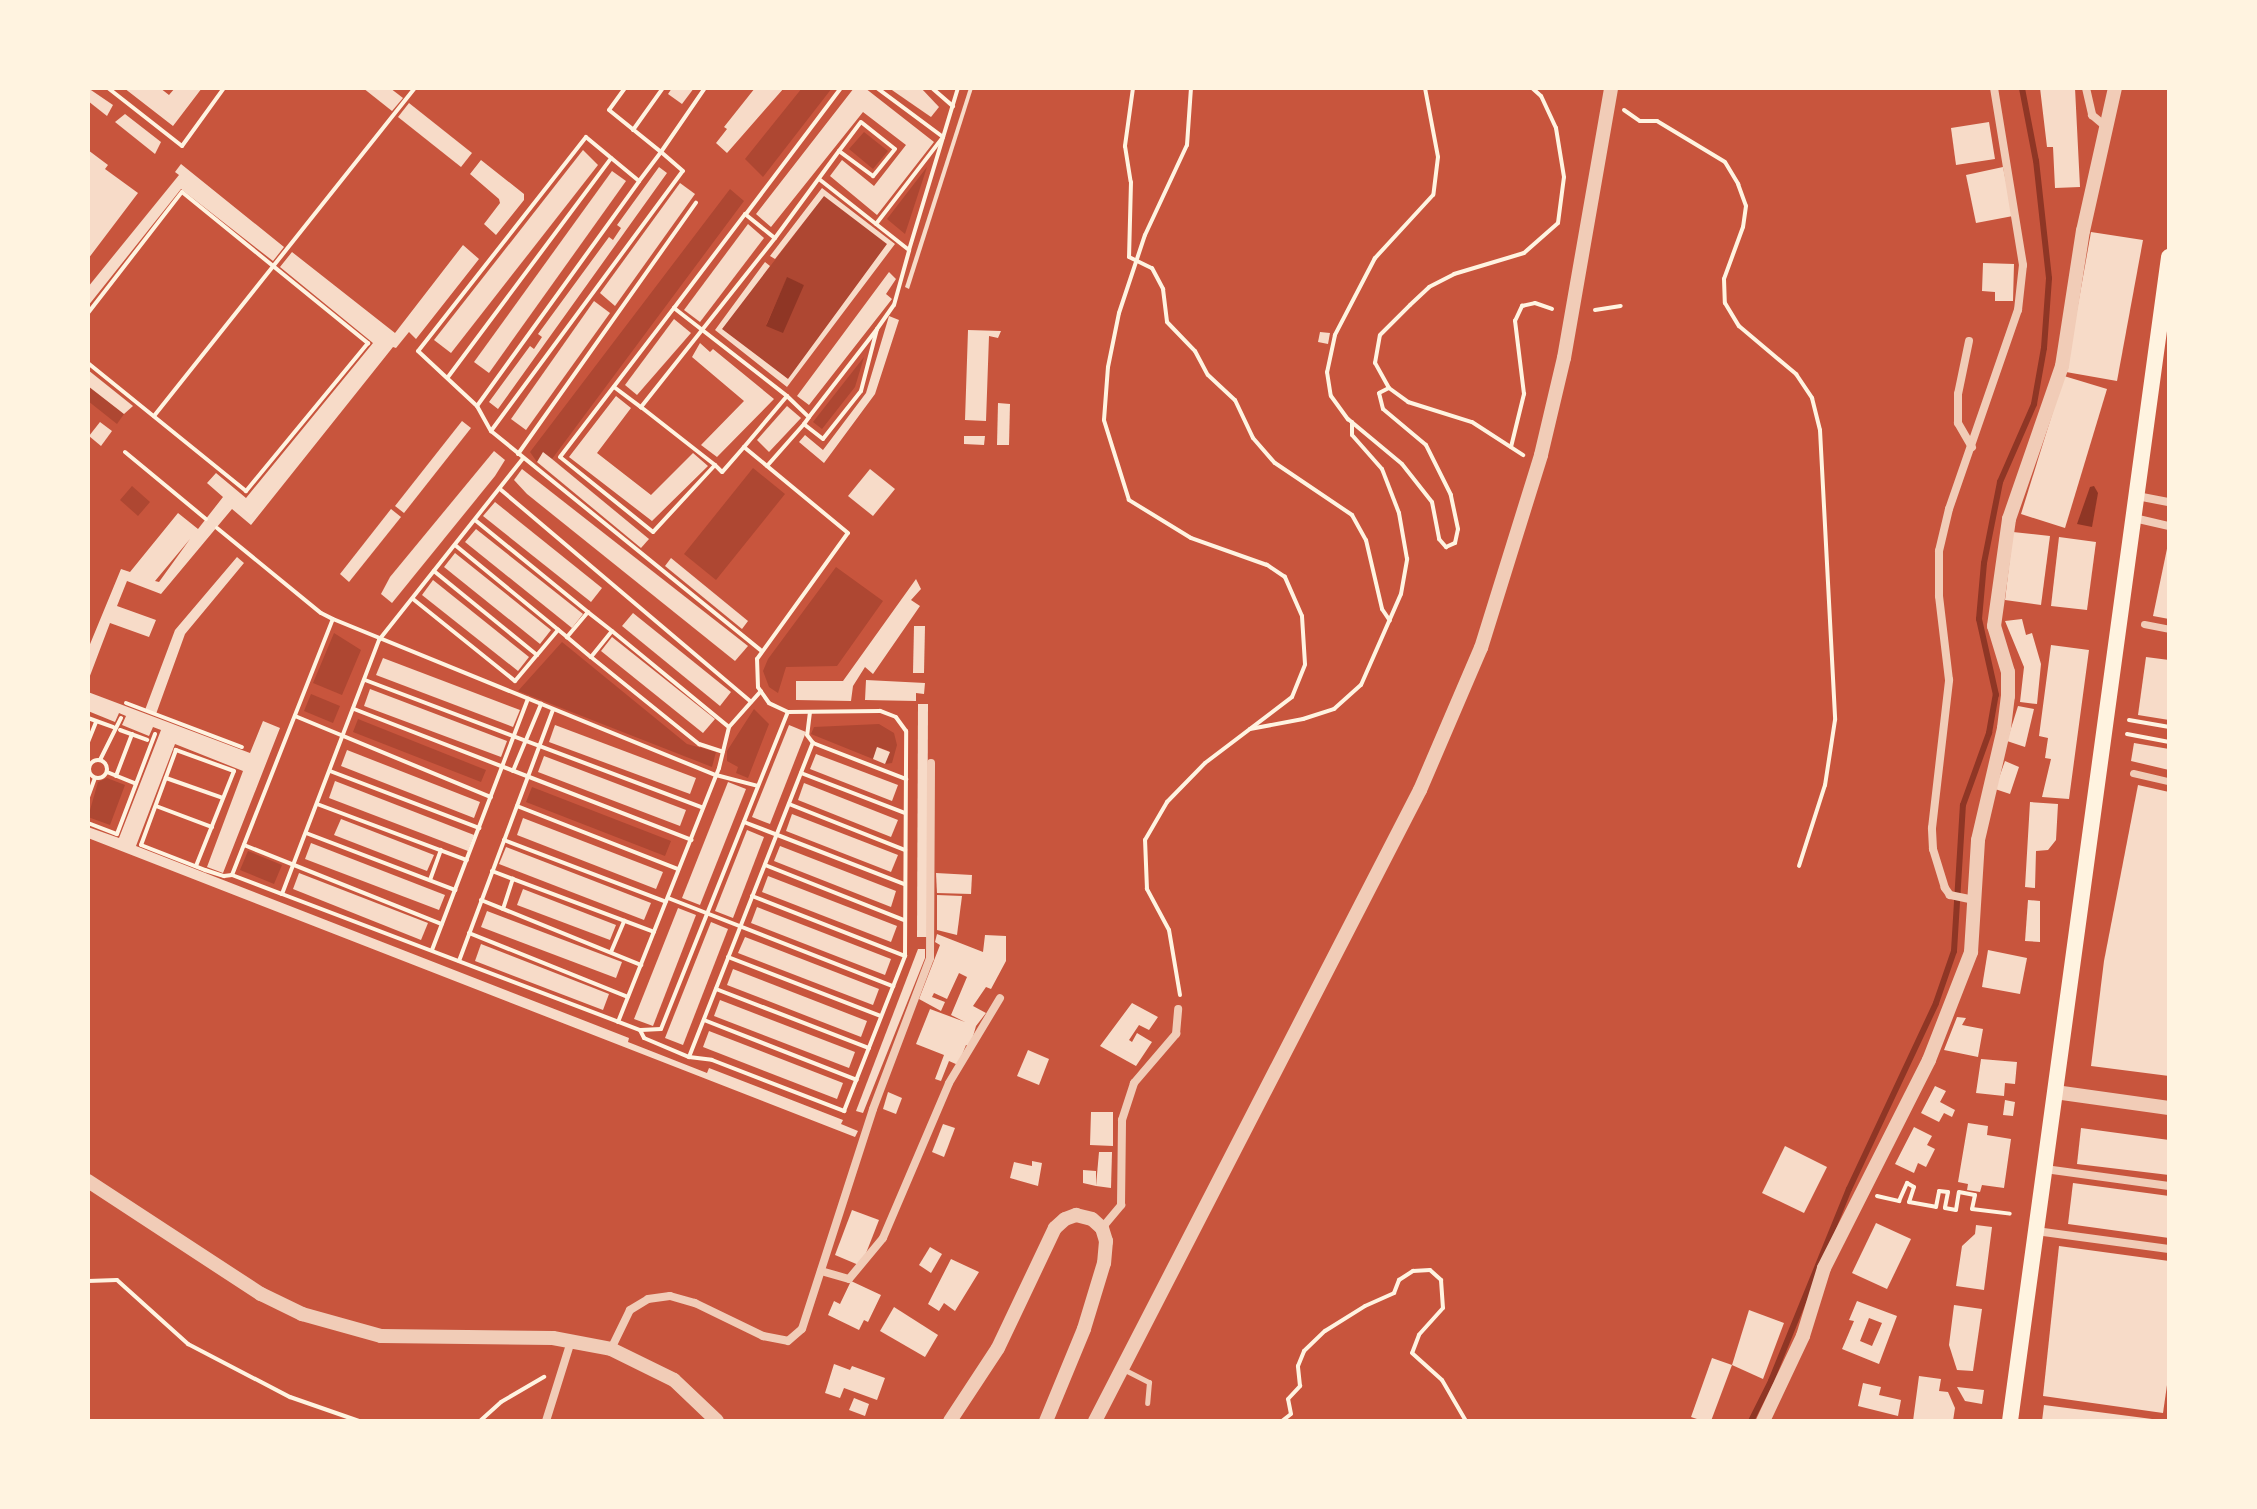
<!DOCTYPE html>
<style>
body{margin:0}
#map{position:relative;width:2257px;height:1509px;overflow:hidden;background:#c8553d;font-family:Manrope,sans-serif}
div>[style]{position:absolute}
.green>*{inset:0;background:#ae4732}
.water>*{inset:0;background:#8f3625}
.stream>*{height:6px;margin:-3px;padding:0 3px;transform-origin:3px;border-radius:3px;background:#8f3625}
.building>*{inset:0;background:#f7dbc8}
.path>*{height:4px;margin:-2px;padding:0 2px;transform-origin:2px;border-radius:2px;background:#fff3e0}
.path>.ring{margin:-2px;padding:0;box-sizing:content-box;background:none;border:4px solid #fff3e0;border-radius:50%}
.service>*{height:5px;margin:-2.5px;padding:0 2.5px;transform-origin:2.5px;border-radius:2.5px;background:#f1ccb7}
.pedestrian>*{height:7px;margin:-3.5px;padding:0 3.5px;transform-origin:3.5px;border-radius:3.5px;background:#f1ccb7}
.minor>*{height:8px;margin:-4px;padding:0 4px;transform-origin:4px;border-radius:4px;background:#f1ccb7}
.tertiary>*{height:14px;margin:-7px;padding:0 7px;transform-origin:7px;border-radius:7px;background:#f1ccb7}
.primary>*{height:16px;margin:-8px;padding:0 8px;transform-origin:8px;border-radius:8px;background:#fff3e0}
span{translate:-50% -50%;white-space:nowrap;text-align:center;line-height:1.15;-webkit-text-stroke:8px #fff3e0;paint-order:stroke}
.frame{position:absolute;inset:0;border:90px solid #fff3e0;pointer-events:none}
</style>
<div id="map">
<div class="green">
<div style="clip-path:polygon(802px 88px,832px 88px,763px 177px,745px 159px)"></div>
<div style="clip-path:polygon(864px 132px,888px 151px,873px 169px,849px 149px)"></div>
<div style="clip-path:polygon(927px 167px,905px 234px,887px 219px)"></div>
<div style="clip-path:polygon(730px 189px,744px 201px,552px 459px,543px 453px,537px 462px,530px 452px)"></div>
<div style="clip-path:polygon(evenodd,824px 196px,887px 244px,788px 379px,722px 329px,824px 196px,787px 278px,804px 285px,766px 325px,787px 278px)"></div>
<div style="clip-path:polygon(864px 357px,855px 387px,822px 429px,813px 422px)"></div>
<div style="clip-path:polygon(88px 386px,124px 414px,117px 424px,88px 401px)"></div>
<div style="clip-path:polygon(753px 468px,785px 494px,716px 580px,684px 554px)"></div>
<div style="clip-path:polygon(132px 486px,150px 502px,138px 516px,120px 500px)"></div>
<div style="clip-path:polygon(836px 567px,883px 601px,837px 666px,786px 667px,778px 693px,769px 687px,763px 671px,768px 659px)"></div>
<div style="clip-path:polygon(334px 633px,361px 650px,342px 695px,313px 683px)"></div>
<div style="clip-path:polygon(562px 642px,687px 744px,716px 752px,712px 767px,518px 691px)"></div>
<div style="clip-path:polygon(311px 694px,340px 706px,333px 723px,304px 711px)"></div>
<div style="clip-path:polygon(754px 709px,769px 724px,748px 778px,736px 773px,738px 767px,727px 761px,727px 751px)"></div>
<div style="clip-path:polygon(358px 719px,486px 770px,481px 782px,353px 732px)"></div>
<div style="clip-path:polygon(879px 724px,894px 733px,897px 745px,892px 763px,885px 764px,889px 751px,878px 747px,873px 759px,811px 734px,814px 727px)"></div>
<div style="clip-path:polygon(107px 778px,125px 785px,110px 825px,88px 817px,98px 782px)"></div>
<div style="clip-path:polygon(532px 787px,671px 841px,665px 856px,526px 802px)"></div>
<div style="clip-path:polygon(248px 851px,282px 865px,274px 884px,240px 870px)"></div>
</div>
<div class="water">
<div style="clip-path:polygon(787px 277px,804px 285px,783px 333px,766px 326px)"></div>
<div style="clip-path:polygon(2094px 486px,2098px 493px,2092px 527px,2077px 524px,2090px 487px)"></div>
</div>
<div class="stream">
<div style="left:1751px;top:1421px;width:45px;rotate:-63.4deg"></div>
<div style="left:1771px;top:1381px;width:207px;rotate:-67.9deg"></div>
<div style="left:1849px;top:1189px;width:205px;rotate:-64.9deg"></div>
<div style="left:1936px;top:1003px;width:55px;rotate:-70.9deg"></div>
<div style="left:1954px;top:951px;width:146px;rotate:-86.5deg"></div>
<div style="left:1963px;top:805px;width:77px;rotate:-70.1deg"></div>
<div style="left:1989px;top:733px;width:39px;rotate:-80deg"></div>
<div style="left:1996px;top:695px;width:78px;rotate:-102.6deg"></div>
<div style="left:1979px;top:619px;width:56px;rotate:-84.9deg"></div>
<div style="left:1984px;top:563px;width:83px;rotate:-78.8deg"></div>
<div style="left:2000px;top:482px;width:85px;rotate:-66.4deg"></div>
<div style="left:2034px;top:404px;width:57px;rotate:-79.9deg"></div>
<div style="left:2044px;top:348px;width:70px;rotate:-85.9deg"></div>
<div style="left:2049px;top:278px;width:118px;rotate:-96.3deg"></div>
<div style="left:2036px;top:161px;width:74px;rotate:-100.9deg"></div>
</div>
<div class="building">
<div style="clip-path:polygon(88px 88px,113px 105px,107px 116px,88px 101px)"></div>
<div style="clip-path:polygon(124px 88px,160px 88px,169px 95px,175px 88px,202px 88px,173px 126px)"></div>
<div style="clip-path:polygon(363px 88px,390px 88px,403px 98px,392px 111px)"></div>
<div style="clip-path:polygon(672px 88px,694px 88px,682px 104px,668px 94px)"></div>
<div style="clip-path:polygon(755px 88px,784px 88px,727px 153px,716px 143px,727px 129px,724px 127px)"></div>
<div style="clip-path:polygon(854px 88px,865px 88px,934px 142px,877px 215px,830px 176px,842px 160px,874px 186px,906px 145px,863px 112px,771px 227px,756px 214px)"></div>
<div style="clip-path:polygon(889px 88px,921px 88px,939px 107px,931px 117px)"></div>
<div style="clip-path:polygon(969px 88px,973px 88px,909px 289px,905px 287px)"></div>
<div style="clip-path:polygon(2040px 88px,2075px 88px,2080px 187px,2055px 188px,2053px 147px,2047px 147px)"></div>
<div style="clip-path:polygon(409px 103px,472px 153px,461px 167px,398px 117px)"></div>
<div style="clip-path:polygon(125px 114px,161px 142px,155px 154px,115px 122px)"></div>
<div style="clip-path:polygon(1989px 122px,1995px 159px,1956px 165px,1951px 128px)"></div>
<div style="clip-path:polygon(88px 150px,108px 165px,105px 169px,138px 193px,88px 259px)"></div>
<div style="clip-path:polygon(583px 150px,598px 165px,451px 353px,434px 340px)"></div>
<div style="clip-path:polygon(481px 160px,524px 194px,524px 200px,496px 235px,484px 224px,500px 203px,499px 199px,470px 174px)"></div>
<div style="clip-path:polygon(181px 164px,284px 247px,273px 261px,181px 189px,88px 306px,88px 287px,179px 175px,175px 172px)"></div>
<div style="clip-path:polygon(659px 167px,667px 173px,498px 409px,489px 402px,530px 346px,534px 349px,542px 337px,538px 334px,609px 237px,613px 240px,621px 228px,617px 225px)"></div>
<div style="clip-path:polygon(2003px 167px,2013px 216px,1976px 223px,1966px 175px)"></div>
<div style="clip-path:polygon(612px 171px,626px 181px,489px 373px,474px 362px)"></div>
<div style="clip-path:polygon(680px 183px,695px 194px,615px 306px,600px 293px)"></div>
<div style="clip-path:polygon(822px 188px,895px 244px,787px 387px,715px 330px,765px 262px,770px 266px,722px 329px,788px 379px,887px 244px,824px 196px,775px 259px,770px 256px)"></div>
<div style="clip-path:polygon(748px 224px,764px 238px,700px 322px,684px 310px)"></div>
<div style="clip-path:polygon(2091px 232px,2143px 240px,2117px 381px,2066px 372px)"></div>
<div style="clip-path:polygon(evenodd,463px 245px,479px 259px,416px 339px,409px 332px,396px 348px,393px 347px,251px 525px,232px 509px,161px 594px,127px 581px,117px 606px,156px 620px,149px 637px,110px 623px,88px 681px,88px 649px,121px 569px,130px 572px,178px 513px,198px 529px,223px 497px,207px 483px,216px 473px,246px 498px,373px 343px,280px 267px,292px 252px,395px 333px,463px 245px,190px 539px,159px 582px,155px 581px,190px 539px)"></div>
<div style="clip-path:polygon(1983px 263px,2014px 264px,2013px 301px,1995px 301px,1995px 292px,1982px 291px)"></div>
<div style="clip-path:polygon(889px 272px,896px 279px,886px 294px,892px 299px,809px 405px,797px 396px)"></div>
<div style="clip-path:polygon(594px 301px,610px 313px,526px 430px,511px 419px)"></div>
<div style="clip-path:polygon(889px 316px,899px 320px,875px 394px,824px 463px,799px 442px,805px 435px,823px 450px,866px 393px)"></div>
<div style="clip-path:polygon(674px 319px,691px 333px,637px 395px,625px 385px)"></div>
<div style="clip-path:polygon(968px 330px,1001px 331px,998px 338px,989px 336px,986px 421px,965px 420px)"></div>
<div style="clip-path:polygon(1320px 332px,1330px 333px,1328px 344px,1318px 342px)"></div>
<div style="clip-path:polygon(700px 343px,710px 352px,713px 349px,774px 399px,717px 457px,701px 445px,744px 401px,692px 357px)"></div>
<div style="clip-path:polygon(88px 370px,133px 406px,124px 414px,88px 386px)"></div>
<div style="clip-path:polygon(2064px 376px,2107px 389px,2065px 528px,2021px 514px)"></div>
<div style="clip-path:polygon(616px 396px,631px 408px,597px 453px,651px 495px,693px 453px,708px 466px,652px 521px,569px 457px)"></div>
<div style="clip-path:polygon(998px 403px,1010px 404px,1009px 445px,997px 445px)"></div>
<div style="clip-path:polygon(787px 406px,801px 418px,769px 452px,757px 440px)"></div>
<div style="clip-path:polygon(462px 421px,471px 428px,404px 513px,395px 506px)"></div>
<div style="clip-path:polygon(100px 422px,112px 431px,101px 446px,89px 436px)"></div>
<div style="clip-path:polygon(964px 436px,985px 436px,984px 445px,964px 444px)"></div>
<div style="clip-path:polygon(494px 451px,505px 460px,495px 476px,392px 603px,381px 594px,390px 577px)"></div>
<div style="clip-path:polygon(543px 452px,552px 459px,649px 539px,641px 548px,537px 462px)"></div>
<div style="clip-path:polygon(522px 469px,748px 646px,735px 661px,527px 494px,514px 480px)"></div>
<div style="clip-path:polygon(870px 469px,895px 489px,873px 516px,848px 496px)"></div>
<div style="clip-path:polygon(495px 502px,602px 588px,591px 602px,483px 516px)"></div>
<div style="clip-path:polygon(391px 509px,401px 517px,349px 582px,340px 574px)"></div>
<div style="clip-path:polygon(476px 529px,583px 614px,572px 628px,465px 542px)"></div>
<div style="clip-path:polygon(2013px 532px,2050px 536px,2041px 605px,2005px 600px)"></div>
<div style="clip-path:polygon(2059px 537px,2096px 542px,2087px 610px,2051px 606px)"></div>
<div style="clip-path:polygon(2168px 544px,2169px 544px,2169px 619px,2153px 616px)"></div>
<div style="clip-path:polygon(455px 553px,551px 630px,540px 644px,444px 567px)"></div>
<div style="clip-path:polygon(237px 557px,244px 563px,185px 634px,156px 714px,145px 710px,175px 630px)"></div>
<div style="clip-path:polygon(671px 558px,748px 621px,742px 629px,665px 566px)"></div>
<div style="clip-path:polygon(916px 579px,921px 589px,911px 600px,920px 606px,873px 674px,865px 667px,853px 686px,851px 701px,796px 700px,796px 681px,843px 681px)"></div>
<div style="clip-path:polygon(433px 580px,529px 657px,518px 671px,422px 595px)"></div>
<div style="clip-path:polygon(633px 613px,731px 692px,720px 706px,622px 626px)"></div>
<div style="clip-path:polygon(2022px 619px,2026px 635px,2032px 633px,2041px 664px,2037px 704px,2020px 702px,2024px 667px,2005px 621px)"></div>
<div style="clip-path:polygon(914px 626px,925px 626px,924px 673px,913px 673px)"></div>
<div style="clip-path:polygon(612px 637px,715px 719px,703px 733px,601px 651px)"></div>
<div style="clip-path:polygon(2051px 645px,2089px 650px,2069px 799px,2042px 797px,2051px 759px,2045px 758px,2048px 738px,2039px 736px)"></div>
<div style="clip-path:polygon(2146px 657px,2169px 660px,2169px 720px,2138px 715px)"></div>
<div style="clip-path:polygon(383px 658px,520px 710px,513px 727px,376px 675px)"></div>
<div style="clip-path:polygon(866px 680px,925px 683px,924px 694px,916px 693px,916px 701px,865px 700px)"></div>
<div style="clip-path:polygon(370px 689px,507px 741px,501px 757px,364px 706px)"></div>
<div style="clip-path:polygon(88px 692px,250px 753px,263px 721px,280px 728px,223px 873px,207px 867px,243px 771px,175px 744px,136px 846px,629px 1038px,628px 1042px,707px 1073px,709px 1068px,843px 1120px,841px 1124px,858px 1131px,855px 1137px,88px 838px,88px 827px,119px 838px,161px 730px,153px 727px,149px 736px,122px 725px,126px 716px,119px 713px,115px 722px,88px 711px)"></div>
<div style="clip-path:polygon(918px 704px,928px 704px,927px 937px,917px 937px)"></div>
<div style="clip-path:polygon(2018px 706px,2034px 709px,2025px 747px,2007px 741px)"></div>
<div style="clip-path:polygon(555px 725px,696px 778px,690px 794px,549px 742px)"></div>
<div style="clip-path:polygon(789px 725px,806px 732px,770px 824px,752px 817px)"></div>
<div style="clip-path:polygon(2134px 743px,2169px 749px,2169px 770px,2131px 761px)"></div>
<div style="clip-path:polygon(877px 747px,890px 752px,885px 764px,873px 759px)"></div>
<div style="clip-path:polygon(347px 750px,480px 802px,474px 818px,341px 766px)"></div>
<div style="clip-path:polygon(816px 754px,898px 785px,892px 801px,810px 769px)"></div>
<div style="clip-path:polygon(544px 756px,686px 810px,680px 826px,538px 772px)"></div>
<div style="clip-path:polygon(2005px 761px,2019px 767px,2010px 794px,1995px 789px)"></div>
<div style="clip-path:polygon(335px 781px,474px 835px,468px 851px,329px 798px)"></div>
<div style="clip-path:polygon(728px 782px,746px 789px,700px 905px,682px 898px)"></div>
<div style="clip-path:polygon(804px 783px,898px 820px,891px 837px,798px 800px)"></div>
<div style="clip-path:polygon(2138px 785px,2169px 792px,2169px 1076px,2091px 1066px,2104px 961px)"></div>
<div style="clip-path:polygon(2030px 802px,2058px 804px,2056px 840px,2048px 850px,2036px 851px,2035px 888px,2025px 887px)"></div>
<div style="clip-path:polygon(792px 814px,898px 855px,891px 872px,786px 831px)"></div>
<div style="clip-path:polygon(523px 818px,663px 872px,656px 889px,517px 835px)"></div>
<div style="clip-path:polygon(341px 819px,434px 855px,427px 871px,334px 835px)"></div>
<div style="clip-path:polygon(747px 830px,764px 837px,733px 918px,715px 911px)"></div>
<div style="clip-path:polygon(311px 843px,445px 895px,439px 910px,305px 859px)"></div>
<div style="clip-path:polygon(780px 846px,896px 891px,891px 907px,774px 861px)"></div>
<div style="clip-path:polygon(506px 847px,651px 903px,644px 920px,499px 864px)"></div>
<div style="clip-path:polygon(299px 873px,428px 923px,421px 940px,293px 889px)"></div>
<div style="clip-path:polygon(936px 873px,972px 875px,971px 894px,937px 893px)"></div>
<div style="clip-path:polygon(768px 876px,897px 926px,891px 942px,762px 892px)"></div>
<div style="clip-path:polygon(523px 889px,616px 925px,610px 940px,517px 905px)"></div>
<div style="clip-path:polygon(937px 895px,962px 896px,957px 935px,937px 930px)"></div>
<div style="clip-path:polygon(2028px 900px,2040px 901px,2040px 942px,2025px 941px)"></div>
<div style="clip-path:polygon(757px 907px,891px 959px,885px 975px,751px 923px)"></div>
<div style="clip-path:polygon(678px 908px,696px 915px,653px 1026px,634px 1019px)"></div>
<div style="clip-path:polygon(487px 911px,622px 962px,616px 978px,481px 927px)"></div>
<div style="clip-path:polygon(711px 922px,728px 929px,683px 1045px,665px 1038px)"></div>
<div style="clip-path:polygon(937px 934px,983px 952px,985px 935px,1006px 936px,1006px 961px,991px 989px,986px 987px,973px 1006px,986px 1013px,976px 1026px,970px 1047px,966px 1045px,958px 1065px,949px 1061px,941px 1081px,935px 1079px,944px 1055px,916px 1044px,930px 1009px,965px 1022px,951px 1015px,967px 977px,959px 973px,947px 999px,934px 993px,932px 997px,945px 1002px,941px 1011px,919px 999px,940px 945px,935px 942px)"></div>
<div style="clip-path:polygon(745px 937px,879px 989px,873px 1005px,738px 953px)"></div>
<div style="clip-path:polygon(481px 944px,609px 994px,603px 1010px,475px 961px)"></div>
<div style="clip-path:polygon(918px 949px,925px 949px,925px 958px,863px 1113px,856px 1111px)"></div>
<div style="clip-path:polygon(1988px 950px,2027px 958px,2020px 994px,1982px 987px)"></div>
<div style="clip-path:polygon(733px 969px,867px 1021px,861px 1037px,727px 985px)"></div>
<div style="clip-path:polygon(720px 1000px,855px 1052px,849px 1068px,714px 1016px)"></div>
<div style="clip-path:polygon(1132px 1003px,1158px 1017px,1149px 1030px,1139px 1025px,1129px 1040px,1132px 1042px,1137px 1033px,1152px 1042px,1136px 1066px,1100px 1046px)"></div>
<div style="clip-path:polygon(1957px 1017px,1966px 1018px,1962px 1025px,1983px 1029px,1978px 1057px,1944px 1050px)"></div>
<div style="clip-path:polygon(709px 1031px,843px 1083px,837px 1099px,703px 1047px)"></div>
<div style="clip-path:polygon(1028px 1050px,1049px 1059px,1039px 1085px,1017px 1076px)"></div>
<div style="clip-path:polygon(1981px 1059px,2017px 1062px,2015px 1084px,2005px 1083px,2004px 1096px,1976px 1093px)"></div>
<div style="clip-path:polygon(1935px 1086px,1946px 1091px,1940px 1102px,1955px 1110px,1952px 1117px,1944px 1113px,1939px 1122px,1921px 1113px)"></div>
<div style="clip-path:polygon(888px 1092px,902px 1098px,896px 1114px,883px 1109px)"></div>
<div style="clip-path:polygon(2005px 1100px,2015px 1102px,2013px 1116px,2003px 1115px)"></div>
<div style="clip-path:polygon(1091px 1112px,1113px 1112px,1113px 1146px,1090px 1145px)"></div>
<div style="clip-path:polygon(1968px 1123px,1988px 1126px,1987px 1135px,2011px 1139px,2004px 1188px,1982px 1185px,1980px 1192px,1967px 1190px,1968px 1184px,1958px 1182px)"></div>
<div style="clip-path:polygon(943px 1124px,955px 1128px,944px 1157px,932px 1152px)"></div>
<div style="clip-path:polygon(1914px 1127px,1932px 1136px,1927px 1145px,1935px 1149px,1926px 1167px,1918px 1163px,1914px 1173px,1895px 1164px)"></div>
<div style="clip-path:polygon(2081px 1128px,2169px 1140px,2169px 1175px,2077px 1164px)"></div>
<div style="clip-path:polygon(1785px 1146px,1827px 1167px,1804px 1213px,1762px 1193px)"></div>
<div style="clip-path:polygon(1099px 1152px,1112px 1152px,1111px 1188px,1096px 1186px)"></div>
<div style="clip-path:polygon(1032px 1161px,1042px 1163px,1038px 1186px,1010px 1178px,1014px 1162px,1032px 1166px)"></div>
<div style="clip-path:polygon(1083px 1170px,1096px 1171px,1096px 1186px,1083px 1183px)"></div>
<div style="clip-path:polygon(2073px 1183px,2169px 1196px,2169px 1238px,2068px 1224px)"></div>
<div style="clip-path:polygon(852px 1210px,879px 1220px,861px 1266px,835px 1255px)"></div>
<div style="clip-path:polygon(1876px 1223px,1911px 1239px,1887px 1289px,1852px 1273px)"></div>
<div style="clip-path:polygon(1976px 1225px,1992px 1227px,1984px 1290px,1956px 1286px,1962px 1246px,1975px 1234px)"></div>
<div style="clip-path:polygon(2059px 1246px,2169px 1261px,2169px 1371px,2163px 1413px,2043px 1396px)"></div>
<div style="clip-path:polygon(930px 1247px,942px 1254px,931px 1273px,919px 1265px)"></div>
<div style="clip-path:polygon(951px 1259px,979px 1272px,955px 1311px,944px 1303px,939px 1311px,928px 1304px)"></div>
<div style="clip-path:polygon(851px 1281px,881px 1295px,868px 1322px,864px 1320px,859px 1330px,828px 1315px,834px 1301px,840px 1304px)"></div>
<div style="clip-path:polygon(evenodd,1857px 1301px,1897px 1316px,1879px 1364px,1842px 1349px,1854px 1321px,1849px 1320px,1857px 1301px,1869px 1318px,1882px 1323px,1872px 1346px,1860px 1341px,1869px 1318px)"></div>
<div style="clip-path:polygon(1954px 1305px,1982px 1309px,1973px 1371px,1957px 1370px,1949px 1345px)"></div>
<div style="clip-path:polygon(894px 1307px,938px 1335px,925px 1357px,880px 1331px)"></div>
<div style="clip-path:polygon(1749px 1310px,1784px 1323px,1763px 1379px,1732px 1365px)"></div>
<div style="clip-path:polygon(1712px 1358px,1732px 1365px,1711px 1421px,1703px 1421px,1691px 1417px)"></div>
<div style="clip-path:polygon(834px 1364px,850px 1370px,852px 1366px,885px 1378px,877px 1400px,844px 1388px,840px 1398px,825px 1393px)"></div>
<div style="clip-path:polygon(1919px 1376px,1941px 1379px,1939px 1391px,1948px 1392px,1955px 1408px,1953px 1421px,1913px 1421px)"></div>
<div style="clip-path:polygon(1863px 1383px,1881px 1387px,1879px 1395px,1901px 1400px,1898px 1416px,1858px 1406px)"></div>
<div style="clip-path:polygon(1957px 1387px,1984px 1390px,1982px 1404px,1965px 1401px)"></div>
<div style="clip-path:polygon(854px 1398px,869px 1404px,865px 1416px,849px 1410px)"></div>
<div style="clip-path:polygon(2044px 1405px,2152px 1419px,2152px 1421px,2042px 1421px)"></div>
</div>
<div class="path">
<div style="left:108px;top:88px;width:94px;rotate:38.1deg"></div>
<div style="left:182px;top:146px;width:72px;rotate:-54.1deg"></div>
<div style="left:625px;top:88px;width:27px;rotate:126deg"></div>
<div style="left:609px;top:110px;width:67px;rotate:38.9deg"></div>
<div style="left:661px;top:152px;width:78px;rotate:-55.5deg"></div>
<div style="left:932px;top:88px;width:28px;rotate:41deg"></div>
<div style="left:1133px;top:88px;width:59px;rotate:97.9deg"></div>
<div style="left:1125px;top:146px;width:36px;rotate:81deg"></div>
<div style="left:1131px;top:182px;width:75px;rotate:91.5deg"></div>
<div style="left:1129px;top:257px;width:25px;rotate:26deg"></div>
<div style="left:1152px;top:268px;width:24px;rotate:62deg"></div>
<div style="left:1163px;top:289px;width:33px;rotate:83deg"></div>
<div style="left:1167px;top:322px;width:40px;rotate:46deg"></div>
<div style="left:1195px;top:351px;width:27px;rotate:62deg"></div>
<div style="left:1208px;top:375px;width:37px;rotate:43deg"></div>
<div style="left:1235px;top:400px;width:42px;rotate:64.7deg"></div>
<div style="left:1253px;top:438px;width:33px;rotate:49deg"></div>
<div style="left:1275px;top:463px;width:93px;rotate:34deg"></div>
<div style="left:1352px;top:515px;width:29px;rotate:61deg"></div>
<div style="left:1366px;top:540px;width:71px;rotate:76.9deg"></div>
<div style="left:1382px;top:609px;width:14px;rotate:56deg"></div>
<div style="left:1425px;top:88px;width:70px;rotate:79.3deg"></div>
<div style="left:1438px;top:157px;width:38px;rotate:97deg"></div>
<div style="left:1433px;top:195px;width:86px;rotate:132.6deg"></div>
<div style="left:1375px;top:258px;width:87px;rotate:117.5deg"></div>
<div style="left:1335px;top:335px;width:38px;rotate:102deg"></div>
<div style="left:1327px;top:372px;width:24px;rotate:81deg"></div>
<div style="left:1331px;top:396px;width:29px;rotate:54deg"></div>
<div style="left:1348px;top:419px;width:70px;rotate:39.8deg"></div>
<div style="left:1402px;top:464px;width:48px;rotate:51.7deg"></div>
<div style="left:1432px;top:502px;width:38px;rotate:79deg"></div>
<div style="left:1439px;top:539px;width:11px;rotate:49deg"></div>
<div style="left:1446px;top:547px;width:10px;rotate:-24deg"></div>
<div style="left:1455px;top:543px;width:14px;rotate:-78deg"></div>
<div style="left:1458px;top:529px;width:35px;rotate:-102deg"></div>
<div style="left:1451px;top:495px;width:56px;rotate:-116.6deg"></div>
<div style="left:1426px;top:445px;width:56px;rotate:-140.1deg"></div>
<div style="left:1383px;top:409px;width:16px;rotate:-104deg"></div>
<div style="left:1379px;top:393px;width:11px;rotate:-27deg"></div>
<div style="left:1389px;top:388px;width:24px;rotate:36deg"></div>
<div style="left:1408px;top:402px;width:67px;rotate:17.4deg"></div>
<div style="left:1472px;top:422px;width:61px;rotate:32.9deg"></div>
<div style="left:1624px;top:110px;width:19px;rotate:35deg"></div>
<div style="left:1640px;top:121px;width:17px"></div>
<div style="left:1657px;top:121px;width:79px;rotate:31.1deg"></div>
<div style="left:1725px;top:162px;width:26px;rotate:59deg"></div>
<div style="left:1738px;top:184px;width:23px;rotate:70deg"></div>
<div style="left:1746px;top:206px;width:21px;rotate:98deg"></div>
<div style="left:1743px;top:227px;width:55px;rotate:110.1deg"></div>
<div style="left:1724px;top:279px;width:24px;rotate:88deg"></div>
<div style="left:1725px;top:303px;width:27px;rotate:59deg"></div>
<div style="left:1739px;top:326px;width:75px;rotate:40.1deg"></div>
<div style="left:1796px;top:374px;width:29px;rotate:56deg"></div>
<div style="left:1812px;top:398px;width:33px;rotate:76deg"></div>
<div style="left:1820px;top:430px;width:290px;rotate:87deg"></div>
<div style="left:1835px;top:720px;width:66px;rotate:98.7deg"></div>
<div style="left:1825px;top:785px;width:85px;rotate:107.8deg"></div>
<div style="left:633px;top:130px;width:52px;rotate:-54.5deg"></div>
<div style="left:819px;top:179px;width:115px;rotate:38.3deg"></div>
<div style="left:909px;top:250px;width:169px;rotate:-73.2deg"></div>
<div style="left:746px;top:214px;width:158px;rotate:-53deg"></div>
<div style="left:876px;top:224px;width:110px;rotate:-52.4deg"></div>
<div style="left:943px;top:137px;width:82px;rotate:-143.4deg"></div>
<div style="left:775px;top:238px;width:108px;rotate:-53.7deg"></div>
<div style="left:839px;top:151px;width:36px;rotate:-53deg"></div>
<div style="left:861px;top:122px;width:43px;rotate:38.5deg"></div>
<div style="left:895px;top:149px;width:35px;rotate:129deg"></div>
<div style="left:873px;top:176px;width:42px;rotate:-143.7deg"></div>
<div style="left:674px;top:308px;width:118px;rotate:-52.9deg"></div>
<div style="left:745px;top:214px;width:38px;rotate:39deg"></div>
<div style="left:775px;top:238px;width:216px;rotate:128.4deg"></div>
<div style="left:641px;top:407px;width:94px;rotate:38.1deg"></div>
<div style="left:1595px;top:310px;width:26px;rotate:-9deg"></div>
<div style="left:88px;top:313px;width:153px;rotate:-52.2deg"></div>
<div style="left:182px;top:192px;width:240px;rotate:39.1deg"></div>
<div style="left:368px;top:343px;width:192px;rotate:129.5deg"></div>
<div style="left:246px;top:491px;width:203px;rotate:-141deg"></div>
<div style="left:877px;top:329px;width:29px;rotate:-55deg"></div>
<div style="left:894px;top:305px;width:56px;rotate:-74.5deg"></div>
<div style="left:448px;top:377px;width:273px;rotate:-53.3deg"></div>
<div style="left:614px;top:387px;width:34px;rotate:37deg"></div>
<div style="left:1389px;top:388px;width:29px;rotate:-119deg"></div>
<div style="left:1375px;top:363px;width:28px;rotate:-80deg"></div>
<div style="left:1380px;top:335px;width:42px;rotate:-45deg"></div>
<div style="left:1410px;top:305px;width:26px;rotate:-43deg"></div>
<div style="left:1429px;top:287px;width:28px;rotate:-27deg"></div>
<div style="left:1454px;top:274px;width:73px;rotate:-16.7deg"></div>
<div style="left:1524px;top:253px;width:45px;rotate:-41.4deg"></div>
<div style="left:1558px;top:223px;width:46px;rotate:-82.6deg"></div>
<div style="left:1564px;top:177px;width:50px;rotate:-99.3deg"></div>
<div style="left:1556px;top:128px;width:35px;rotate:-115deg"></div>
<div style="left:1541px;top:96px;width:12px;rotate:-138deg"></div>
<div style="left:787px;top:396px;width:30px;rotate:44deg"></div>
<div style="left:809px;top:417px;width:111px;rotate:-52.3deg"></div>
<div style="left:877px;top:329px;width:64px;rotate:104.5deg"></div>
<div style="left:861px;top:391px;width:61px;rotate:128.4deg"></div>
<div style="left:823px;top:439px;width:24px;rotate:-142deg"></div>
<div style="left:804px;top:424px;width:9px;rotate:-54deg"></div>
<div style="left:477px;top:406px;width:277px;rotate:-54.2deg"></div>
<div style="left:639px;top:181px;width:69px;rotate:-140.3deg"></div>
<div style="left:586px;top:137px;width:272px;rotate:128.1deg"></div>
<div style="left:418px;top:351px;width:81px;rotate:43deg"></div>
<div style="left:477px;top:406px;width:29px;rotate:61deg"></div>
<div style="left:491px;top:431px;width:347px;rotate:39.1deg"></div>
<div style="left:154px;top:416px;width:419px;rotate:-51.5deg"></div>
<div style="left:491px;top:431px;width:323px;rotate:-53.6deg"></div>
<div style="left:683px;top:171px;width:29px;rotate:-139deg"></div>
<div style="left:661px;top:152px;width:36px;rotate:127deg"></div>
<div style="left:1511px;top:447px;width:55px;rotate:-76.2deg"></div>
<div style="left:1524px;top:394px;width:74px;rotate:-97deg"></div>
<div style="left:1515px;top:321px;width:17px;rotate:-65deg"></div>
<div style="left:1522px;top:306px;width:13px;rotate:-13deg"></div>
<div style="left:1535px;top:303px;width:18px;rotate:19deg"></div>
<div style="left:125px;top:452px;width:105px;rotate:39.6deg"></div>
<div style="left:518px;top:454px;width:308px;rotate:-54.7deg"></div>
<div style="left:767px;top:466px;width:56px;rotate:-48.6deg"></div>
<div style="left:500px;top:489px;width:329px;rotate:40.3deg"></div>
<div style="left:475px;top:520px;width:146px;rotate:39.2deg"></div>
<div style="left:217px;top:528px;width:134px;rotate:39.3deg"></div>
<div style="left:321px;top:613px;width:13px;rotate:27deg"></div>
<div style="left:333px;top:619px;width:414px;rotate:22.2deg"></div>
<div style="left:716px;top:775px;width:43px;rotate:14.7deg"></div>
<div style="left:455px;top:545px;width:145px;rotate:39.4deg"></div>
<div style="left:413px;top:599px;width:131px;rotate:38.8deg"></div>
<div style="left:515px;top:681px;width:34px;rotate:-50deg"></div>
<div style="left:537px;top:655px;width:133px;rotate:-140.8deg"></div>
<div style="left:612px;top:631px;width:151px;rotate:39.4deg"></div>
<div style="left:537px;top:655px;width:33px;rotate:-50deg"></div>
<div style="left:591px;top:657px;width:33px;rotate:-51deg"></div>
<div style="left:612px;top:631px;width:31px;rotate:-142deg"></div>
<div style="left:588px;top:612px;width:33px;rotate:130deg"></div>
<div style="left:567px;top:637px;width:31px;rotate:40deg"></div>
<div style="left:591px;top:657px;width:139px;rotate:38.9deg"></div>
<div style="left:699px;top:744px;width:25px;rotate:18deg"></div>
<div style="left:365px;top:680px;width:361px;rotate:20.7deg"></div>
<div style="left:126px;top:703px;width:124px;rotate:20.8deg"></div>
<div style="left:354px;top:709px;width:362px;rotate:21.2deg"></div>
<div style="left:810px;top:712px;width:23px;rotate:97deg"></div>
<div style="left:807px;top:735px;width:10px;rotate:53deg"></div>
<div style="left:813px;top:743px;width:100px;rotate:21.2deg"></div>
<div style="left:295px;top:716px;width:212px;rotate:22.5deg"></div>
<div style="left:88px;top:718px;width:27px;rotate:20deg"></div>
<div style="left:2129px;top:720px;width:41px;rotate:9.9deg"></div>
<div style="left:1250px;top:729px;width:54px;rotate:-10.7deg"></div>
<div style="left:1303px;top:719px;width:33px;rotate:-18deg"></div>
<div style="left:1334px;top:709px;width:36px;rotate:-42deg"></div>
<div style="left:1361px;top:685px;width:99px;rotate:-66.3deg"></div>
<div style="left:1401px;top:594px;width:36px;rotate:-80deg"></div>
<div style="left:1407px;top:559px;width:47px;rotate:-99.9deg"></div>
<div style="left:1399px;top:513px;width:47px;rotate:-111.1deg"></div>
<div style="left:1382px;top:469px;width:45px;rotate:-131.4deg"></div>
<div style="left:1352px;top:435px;width:13px;rotate:-90deg"></div>
<div style="left:120px;top:730px;width:29px;rotate:20deg"></div>
<div style="left:2127px;top:734px;width:43px;rotate:10.8deg"></div>
<div style="left:88px;top:742px;width:22px;rotate:-68deg"></div>
<div class="ring" style="left:89px;top:760px;width:14px;height:14px"></div>
<div style="left:100px;top:760px;width:47px;rotate:-63.4deg"></div>
<div style="left:330px;top:771px;width:160px;rotate:20.9deg"></div>
<div style="left:513px;top:771px;width:73px;rotate:-67.3deg"></div>
<div style="left:107px;top:772px;width:31px;rotate:22deg"></div>
<div style="left:801px;top:773px;width:111px;rotate:21deg"></div>
<div style="left:116px;top:776px;width:45px;rotate:-69.1deg"></div>
<div style="left:166px;top:778px;width:60px;rotate:19.3deg"></div>
<div style="left:88px;top:797px;width:20px;rotate:-70deg"></div>
<div style="left:317px;top:804px;width:160px;rotate:20.5deg"></div>
<div style="left:789px;top:804px;width:125px;rotate:21.6deg"></div>
<div style="left:156px;top:806px;width:60px;rotate:20.6deg"></div>
<div style="left:517px;top:806px;width:173px;rotate:21.4deg"></div>
<div style="left:744px;top:822px;width:172px;rotate:21.2deg"></div>
<div style="left:88px;top:823px;width:31px;rotate:21deg"></div>
<div style="left:117px;top:834px;width:107px;rotate:-69.2deg"></div>
<div style="left:306px;top:833px;width:160px;rotate:20.9deg"></div>
<div style="left:504px;top:840px;width:173px;rotate:20.9deg"></div>
<div style="left:244px;top:845px;width:213px;rotate:21.8deg"></div>
<div style="left:765px;top:865px;width:149px;rotate:21.6deg"></div>
<div style="left:196px;top:866px;width:102px;rotate:-68.2deg"></div>
<div style="left:234px;top:771px;width:62px;rotate:-160.1deg"></div>
<div style="left:176px;top:750px;width:101px;rotate:110.2deg"></div>
<div style="left:141px;top:845px;width:69px;rotate:21.3deg"></div>
<div style="left:205px;top:870px;width:20px;rotate:18deg"></div>
<div style="left:224px;top:876px;width:8px;rotate:-7deg"></div>
<div style="left:232px;top:875px;width:53px;rotate:20.8deg"></div>
<div style="left:282px;top:894px;width:383px;rotate:20.8deg"></div>
<div style="left:640px;top:1030px;width:9px;rotate:63deg"></div>
<div style="left:644px;top:1038px;width:49px;rotate:22.9deg"></div>
<div style="left:689px;top:1057px;width:23px;rotate:7deg"></div>
<div style="left:712px;top:1060px;width:142px;rotate:21.1deg"></div>
<div style="left:844px;top:1111px;width:167px;rotate:-68.5deg"></div>
<div style="left:905px;top:956px;width:225px;rotate:-89.7deg"></div>
<div style="left:906px;top:731px;width:17px;rotate:-126deg"></div>
<div style="left:896px;top:717px;width:17px;rotate:-159deg"></div>
<div style="left:880px;top:711px;width:92px;rotate:179.4deg"></div>
<div style="left:788px;top:712px;width:21px;rotate:-155deg"></div>
<div style="left:769px;top:703px;width:19px;rotate:-125deg"></div>
<div style="left:758px;top:687px;width:28px;rotate:-92deg"></div>
<div style="left:757px;top:659px;width:155px;rotate:-54.2deg"></div>
<div style="left:848px;top:533px;width:135px;rotate:-140.4deg"></div>
<div style="left:744px;top:447px;width:33px;rotate:131deg"></div>
<div style="left:722px;top:472px;width:10px;rotate:-135deg"></div>
<div style="left:715px;top:465px;width:91px;rotate:132.8deg"></div>
<div style="left:653px;top:532px;width:119px;rotate:-141.1deg"></div>
<div style="left:560px;top:457px;width:188px;rotate:-52.6deg"></div>
<div style="left:674px;top:308px;width:143px;rotate:37.9deg"></div>
<div style="left:787px;top:396px;width:67px;rotate:130.1deg"></div>
<div style="left:492px;top:871px;width:173px;rotate:20.6deg"></div>
<div style="left:232px;top:875px;width:275px;rotate:-68.5deg"></div>
<div style="left:430px;top:880px;width:32px;rotate:-70deg"></div>
<div style="left:282px;top:894px;width:272px;rotate:-69.1deg"></div>
<div style="left:379px;top:640px;width:232px;rotate:-51.6deg"></div>
<div style="left:752px;top:896px;width:164px;rotate:21.4deg"></div>
<div style="left:668px;top:898px;width:242px;rotate:21.4deg"></div>
<div style="left:481px;top:900px;width:173px;rotate:22.1deg"></div>
<div style="left:503px;top:909px;width:32px;rotate:-72deg"></div>
<div style="left:469px;top:933px;width:171px;rotate:21.9deg"></div>
<div style="left:432px;top:950px;width:269px;rotate:-69.1deg"></div>
<div style="left:611px;top:952px;width:34px;rotate:-67deg"></div>
<div style="left:728px;top:957px;width:164px;rotate:21.1deg"></div>
<div style="left:459px;top:961px;width:268px;rotate:-69.5deg"></div>
<div style="left:716px;top:989px;width:164px;rotate:21.1deg"></div>
<div style="left:1180px;top:995px;width:66px;rotate:-99.6deg"></div>
<div style="left:1169px;top:930px;width:47px;rotate:-118.2deg"></div>
<div style="left:1147px;top:889px;width:49px;rotate:-92.3deg"></div>
<div style="left:1145px;top:840px;width:44px;rotate:-59.9deg"></div>
<div style="left:1167px;top:802px;width:54px;rotate:-45.7deg"></div>
<div style="left:1205px;top:763px;width:109px;rotate:-37.2deg"></div>
<div style="left:1292px;top:697px;width:35px;rotate:-68deg"></div>
<div style="left:1305px;top:664px;width:48px;rotate:-93.6deg"></div>
<div style="left:1302px;top:616px;width:43px;rotate:-113.6deg"></div>
<div style="left:1285px;top:577px;width:22px;rotate:-146deg"></div>
<div style="left:1267px;top:565px;width:81px;rotate:-160.4deg"></div>
<div style="left:1191px;top:538px;width:73px;rotate:-148.5deg"></div>
<div style="left:1129px;top:500px;width:84px;rotate:-107.4deg"></div>
<div style="left:1104px;top:420px;width:53px;rotate:-85.7deg"></div>
<div style="left:1108px;top:367px;width:55px;rotate:-78.5deg"></div>
<div style="left:1119px;top:313px;width:82px;rotate:-71.6deg"></div>
<div style="left:1145px;top:235px;width:99px;rotate:-65deg"></div>
<div style="left:1187px;top:145px;width:57px;rotate:-86deg"></div>
<div style="left:704px;top:1020px;width:164px;rotate:21.4deg"></div>
<div style="left:618px;top:1022px;width:273px;rotate:-68.3deg"></div>
<div style="left:719px;top:768px;width:42px;rotate:-76.3deg"></div>
<div style="left:729px;top:727px;width:48px;rotate:-48.4deg"></div>
<div style="left:641px;top:1030px;width:20px;rotate:-3deg"></div>
<div style="left:661px;top:1029px;width:341px;rotate:-68.2deg"></div>
<div style="left:689px;top:1057px;width:338px;rotate:-68.5deg"></div>
<div style="left:1877px;top:1196px;width:23px;rotate:13deg"></div>
<div style="left:1899px;top:1201px;width:20px;rotate:-66deg"></div>
<div style="left:1907px;top:1183px;width:8px;rotate:30deg"></div>
<div style="left:1914px;top:1187px;width:16px;rotate:108deg"></div>
<div style="left:1909px;top:1202px;width:27px;rotate:10deg"></div>
<div style="left:1936px;top:1207px;width:16px;rotate:-79deg"></div>
<div style="left:1939px;top:1191px;width:9px;rotate:6deg"></div>
<div style="left:1948px;top:1192px;width:16px;rotate:101deg"></div>
<div style="left:1945px;top:1208px;width:11px;rotate:10deg"></div>
<div style="left:1956px;top:1210px;width:18px;rotate:-81deg"></div>
<div style="left:1959px;top:1192px;width:16px;rotate:11deg"></div>
<div style="left:1975px;top:1195px;width:14px;rotate:102deg"></div>
<div style="left:1972px;top:1209px;width:38px;rotate:7deg"></div>
<div style="left:88px;top:1281px;width:29px;rotate:-2deg"></div>
<div style="left:117px;top:1280px;width:96px;rotate:42deg"></div>
<div style="left:188px;top:1344px;width:115px;rotate:27.5deg"></div>
<div style="left:290px;top:1397px;width:73px;rotate:19.2deg"></div>
<div style="left:480px;top:1421px;width:28px;rotate:-42deg"></div>
<div style="left:501px;top:1402px;width:50px;rotate:-30.2deg"></div>
<div style="left:1265px;top:1421px;width:3px"></div>
<div style="left:1282px;top:1421px;width:11px;rotate:-38deg"></div>
<div style="left:1291px;top:1414px;width:15px;rotate:-101deg"></div>
<div style="left:1288px;top:1399px;width:18px;rotate:-47deg"></div>
<div style="left:1300px;top:1386px;width:20px;rotate:-96deg"></div>
<div style="left:1298px;top:1366px;width:16px;rotate:-68deg"></div>
<div style="left:1304px;top:1351px;width:29px;rotate:-44deg"></div>
<div style="left:1325px;top:1331px;width:47px;rotate:-32deg"></div>
<div style="left:1365px;top:1306px;width:32px;rotate:-24deg"></div>
<div style="left:1394px;top:1293px;width:14px;rotate:-69deg"></div>
<div style="left:1399px;top:1280px;width:17px;rotate:-33deg"></div>
<div style="left:1413px;top:1271px;width:17px;rotate:-3deg"></div>
<div style="left:1430px;top:1270px;width:15px;rotate:42deg"></div>
<div style="left:1441px;top:1280px;width:28px;rotate:86deg"></div>
<div style="left:1443px;top:1308px;width:36px;rotate:132deg"></div>
<div style="left:1419px;top:1335px;width:19px;rotate:111deg"></div>
<div style="left:1412px;top:1353px;width:40px;rotate:42deg"></div>
<div style="left:1442px;top:1380px;width:48px;rotate:59.7deg"></div>
</div>
<div class="service">
<div style="left:1125px;top:1370px;width:27px;rotate:27deg"></div>
<div style="left:1149px;top:1382px;width:21px;rotate:95deg"></div>
</div>
<div class="pedestrian">
<div style="left:2144px;top:624px;width:25px;rotate:11deg"></div>
<div style="left:2133px;top:773px;width:37px;rotate:13deg"></div>
</div>
<div class="minor">
<div style="left:2086px;top:88px;width:28px;rotate:77deg"></div>
<div style="left:2092px;top:115px;width:17px;rotate:40deg"></div>
<div style="left:1969px;top:341px;width:54px;rotate:101.7deg"></div>
<div style="left:1958px;top:394px;width:29px;rotate:90deg"></div>
<div style="left:1958px;top:423px;width:28px;rotate:60deg"></div>
<div style="left:2137px;top:496px;width:33px;rotate:11deg"></div>
<div style="left:2134px;top:518px;width:36px;rotate:13deg"></div>
<div style="left:1974px;top:900px;width:25px;rotate:-168deg"></div>
<div style="left:1950px;top:895px;width:9px;rotate:-126deg"></div>
<div style="left:1945px;top:888px;width:41px;rotate:-107.1deg"></div>
<div style="left:1933px;top:849px;width:21px;rotate:-93deg"></div>
<div style="left:1932px;top:828px;width:149px;rotate:-83.4deg"></div>
<div style="left:1949px;top:680px;width:85px;rotate:-96.8deg"></div>
<div style="left:1939px;top:596px;width:45px;rotate:-90deg"></div>
<div style="left:1939px;top:551px;width:43px;rotate:-76.6deg"></div>
<div style="left:1949px;top:509px;width:211px;rotate:-70.9deg"></div>
<div style="left:2018px;top:310px;width:45px;rotate:-83.7deg"></div>
<div style="left:2023px;top:265px;width:179px;rotate:-99.3deg"></div>
<div style="left:2045px;top:1169px;width:125px;rotate:7.8deg"></div>
<div style="left:1102px;top:1228px;width:30px;rotate:-50deg"></div>
<div style="left:1121px;top:1205px;width:85px;rotate:-89.3deg"></div>
<div style="left:1122px;top:1120px;width:39px;rotate:-72deg"></div>
<div style="left:1134px;top:1083px;width:65px;rotate:-49.4deg"></div>
<div style="left:1176px;top:1034px;width:25px;rotate:-85deg"></div>
<div style="left:2036px;top:1231px;width:134px;rotate:7.7deg"></div>
<div style="left:821px;top:1271px;width:29px;rotate:16deg"></div>
<div style="left:849px;top:1279px;width:53px;rotate:-50.3deg"></div>
<div style="left:883px;top:1238px;width:168px;rotate:-66.9deg"></div>
<div style="left:949px;top:1083px;width:99px;rotate:-59deg"></div>
<div style="left:611px;top:1349px;width:43px;rotate:-64deg"></div>
<div style="left:630px;top:1310px;width:21px;rotate:-31deg"></div>
<div style="left:648px;top:1299px;width:22px;rotate:-8deg"></div>
<div style="left:670px;top:1296px;width:26px;rotate:16deg"></div>
<div style="left:695px;top:1303px;width:76px;rotate:25.9deg"></div>
<div style="left:763px;top:1336px;width:25px;rotate:11deg"></div>
<div style="left:788px;top:1341px;width:18px;rotate:-41deg"></div>
<div style="left:802px;top:1329px;width:231px;rotate:-72.1deg"></div>
<div style="left:873px;top:1109px;width:161px;rotate:-69.3deg"></div>
<div style="left:930px;top:958px;width:195px;rotate:-89.7deg"></div>
<div style="left:546px;top:1421px;width:84px;rotate:-72.6deg"></div>
</div>
<div class="tertiary">
<div style="left:2055px;top:1092px;width:115px;rotate:8deg"></div>
<div style="left:88px;top:1181px;width:207px;rotate:33.2deg"></div>
<div style="left:261px;top:1294px;width:46px;rotate:26deg"></div>
<div style="left:302px;top:1314px;width:82px;rotate:15.6deg"></div>
<div style="left:381px;top:1336px;width:172px;rotate:0.7deg"></div>
<div style="left:553px;top:1338px;width:59px;rotate:10.7deg"></div>
<div style="left:611px;top:1349px;width:70px;rotate:26.2deg"></div>
<div style="left:674px;top:1380px;width:59px;rotate:43.6deg"></div>
<div style="left:950px;top:1421px;width:87px;rotate:-56.7deg"></div>
<div style="left:998px;top:1348px;width:133px;rotate:-64.6deg"></div>
<div style="left:1055px;top:1228px;width:13px;rotate:-42deg"></div>
<div style="left:1065px;top:1219px;width:12px;rotate:-20deg"></div>
<div style="left:1076px;top:1215px;width:16px;rotate:14deg"></div>
<div style="left:1092px;top:1219px;width:13px;rotate:42deg"></div>
<div style="left:1102px;top:1228px;width:14px;rotate:73deg"></div>
<div style="left:1106px;top:1241px;width:22px;rotate:95deg"></div>
<div style="left:1104px;top:1263px;width:69px;rotate:106.9deg"></div>
<div style="left:1084px;top:1329px;width:100px;rotate:112.4deg"></div>
<div style="left:1095px;top:1421px;width:710px;rotate:-62.75deg"></div>
<div style="left:1420px;top:790px;width:155px;rotate:-66.8deg"></div>
<div style="left:1481px;top:648px;width:202px;rotate:-72.7deg"></div>
<div style="left:1541px;top:455px;width:100px;rotate:-76.7deg"></div>
<div style="left:1564px;top:358px;width:274px;rotate:-80.1deg"></div>
<div style="left:1763px;top:1421px;width:94px;rotate:-64.8deg"></div>
<div style="left:1803px;top:1336px;width:71px;rotate:-72.8deg"></div>
<div style="left:1824px;top:1268px;width:233px;rotate:-63.2deg"></div>
<div style="left:1929px;top:1060px;width:116px;rotate:-68.7deg"></div>
<div style="left:1971px;top:952px;width:112px;rotate:-86.4deg"></div>
<div style="left:1978px;top:840px;width:115px;rotate:-76.9deg"></div>
<div style="left:2004px;top:728px;width:32px;rotate:-83deg"></div>
<div style="left:2008px;top:696px;width:24px;rotate:-90deg"></div>
<div style="left:2008px;top:672px;width:48px;rotate:-106.9deg"></div>
<div style="left:1994px;top:626px;width:108px;rotate:-82deg"></div>
<div style="left:2009px;top:519px;width:162px;rotate:-70.9deg"></div>
<div style="left:2062px;top:366px;width:137px;rotate:-81.2deg"></div>
<div style="left:2083px;top:231px;width:147px;rotate:-77.4deg"></div>
</div>
<div class="primary">
<div style="left:2010px;top:1421px;width:1175px;rotate:-82.22deg"></div>
</div>
<div class="frame"></div>
</div>
